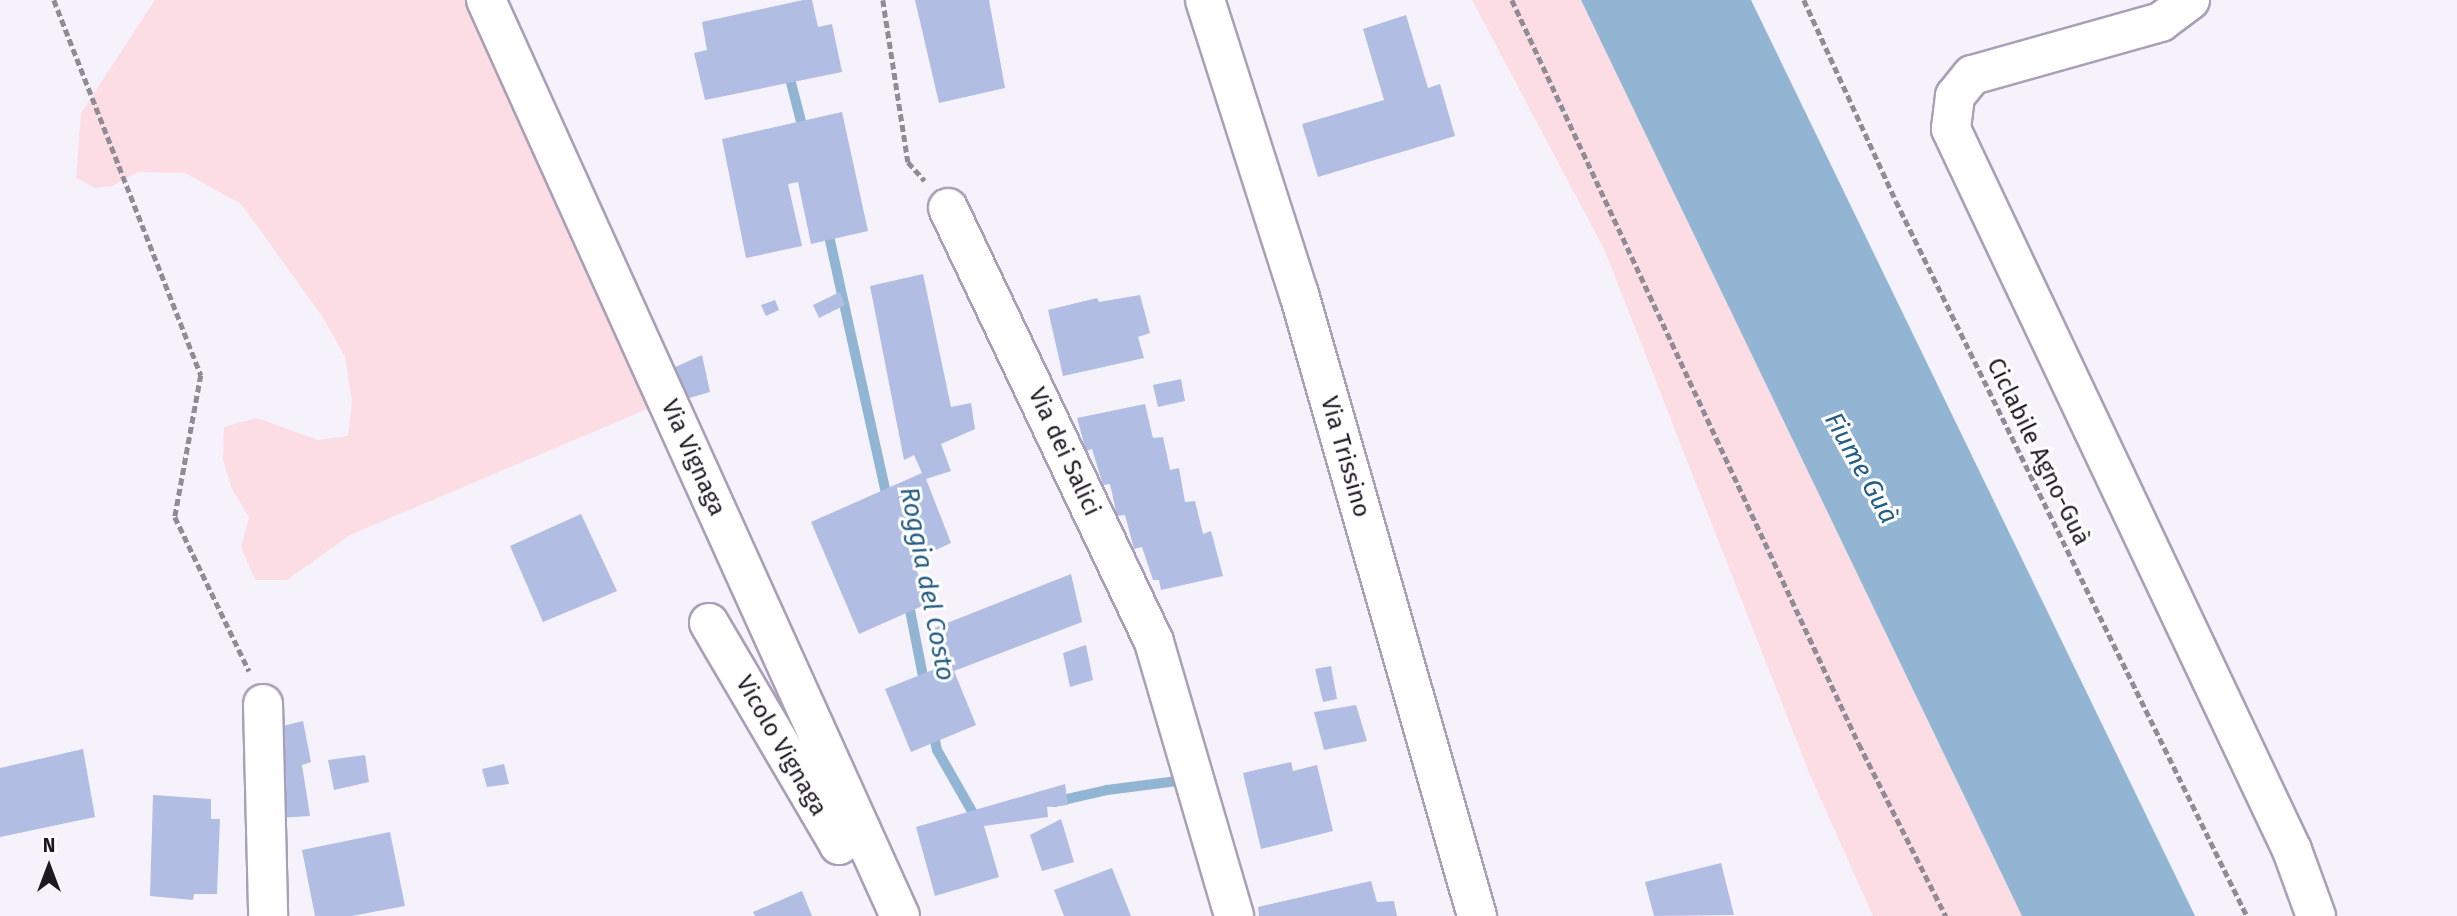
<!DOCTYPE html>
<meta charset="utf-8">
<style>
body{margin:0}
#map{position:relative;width:2457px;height:916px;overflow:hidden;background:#f6f2fc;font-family:"Fira Sans",sans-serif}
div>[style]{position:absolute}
.green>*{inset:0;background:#fcdde3}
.water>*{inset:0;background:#91b5d2}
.stream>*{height:10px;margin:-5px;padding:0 5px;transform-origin:5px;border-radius:5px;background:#91b5d2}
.building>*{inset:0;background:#b2bde4}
.path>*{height:4.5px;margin-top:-2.25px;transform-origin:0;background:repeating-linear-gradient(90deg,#8f8c95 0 7px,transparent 0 10.5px)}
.roads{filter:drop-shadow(2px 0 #a9a0b7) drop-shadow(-2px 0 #a9a0b7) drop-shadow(0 2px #a9a0b7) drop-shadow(0 -2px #a9a0b7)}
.minor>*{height:38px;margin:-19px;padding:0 19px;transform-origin:19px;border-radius:19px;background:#fff}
.major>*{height:38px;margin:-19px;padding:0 19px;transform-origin:19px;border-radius:19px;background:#fff}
span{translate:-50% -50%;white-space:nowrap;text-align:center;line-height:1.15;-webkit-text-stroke:6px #fff;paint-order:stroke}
.street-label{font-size:24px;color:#1c1921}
.water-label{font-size:26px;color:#245d84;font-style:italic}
.north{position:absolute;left:14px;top:832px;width:70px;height:70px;-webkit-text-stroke:5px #fff;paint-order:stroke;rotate:0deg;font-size:19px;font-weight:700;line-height:28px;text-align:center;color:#1c1921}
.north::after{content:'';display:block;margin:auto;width:24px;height:32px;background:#1c1921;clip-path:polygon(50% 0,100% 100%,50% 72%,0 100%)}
</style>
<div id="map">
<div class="green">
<div style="clip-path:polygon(155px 0,466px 0,650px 408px,350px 535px,287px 580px,255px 580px,241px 547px,249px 517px,232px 489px,223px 460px,224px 427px,257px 418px,318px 440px,348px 436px,352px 401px,345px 357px,322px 316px,241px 204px,185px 173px,138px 172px,112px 186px,95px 188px,76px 178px,81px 113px)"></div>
<div style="clip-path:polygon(1472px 0,1581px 0,2022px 916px,1873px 916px,1810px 775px,1605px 251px)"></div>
</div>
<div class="water">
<div style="clip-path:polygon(1581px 0,1751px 0,2195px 916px,2022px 916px)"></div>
</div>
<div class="stream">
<div style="left:788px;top:71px;width:64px;rotate:75.5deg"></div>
<div style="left:827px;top:227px;width:282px;rotate:77.5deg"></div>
<div style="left:908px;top:600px;width:89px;rotate:78.9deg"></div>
<div style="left:933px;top:730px;width:20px;rotate:79deg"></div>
<div style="left:937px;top:750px;width:81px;rotate:60.3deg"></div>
<div style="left:1054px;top:802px;width:54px;rotate:-12.8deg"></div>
<div style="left:1107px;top:790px;width:79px;rotate:-7.3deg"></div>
</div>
<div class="building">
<div style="clip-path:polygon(803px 0,812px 0,818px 27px,832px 24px,842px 72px,705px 100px,694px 53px,707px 50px,702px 22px)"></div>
<div style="clip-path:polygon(915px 0,989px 0,1005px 88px,939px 103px)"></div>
<div style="clip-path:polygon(1406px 15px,1428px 88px,1440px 84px,1455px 136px,1318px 177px,1302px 124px,1384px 100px,1363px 29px)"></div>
<div style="clip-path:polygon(842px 112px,868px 231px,811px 244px,798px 182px,788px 184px,802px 246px,746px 258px,722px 139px)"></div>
<div style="clip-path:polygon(923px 274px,951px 407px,971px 403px,975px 429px,941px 444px,951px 471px,926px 479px,951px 543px,912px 561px,931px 602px,859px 634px,811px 522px,922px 473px,914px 455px,904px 460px,870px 286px)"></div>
<div style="clip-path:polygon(840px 292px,845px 305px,819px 318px,813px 305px)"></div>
<div style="clip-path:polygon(1140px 295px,1150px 333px,1138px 337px,1144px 358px,1063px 376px,1048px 310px,1097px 298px,1099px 302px)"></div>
<div style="clip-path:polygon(775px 300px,779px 310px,766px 316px,761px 305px)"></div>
<div style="clip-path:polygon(702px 355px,710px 392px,686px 399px,671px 369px)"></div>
<div style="clip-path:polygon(1181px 379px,1185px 401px,1158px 407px,1153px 385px)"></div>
<div style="clip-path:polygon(1145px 404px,1153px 438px,1163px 437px,1170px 470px,1179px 468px,1185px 502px,1195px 501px,1203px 534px,1211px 531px,1223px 576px,1161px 590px,1159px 580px,1153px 580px,1142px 547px,1134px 549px,1125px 515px,1117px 516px,1110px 484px,1103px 485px,1092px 449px,1086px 451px,1077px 418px)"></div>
<div style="clip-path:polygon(581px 514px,617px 591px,543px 622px,510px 546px)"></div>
<div style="clip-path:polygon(1071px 574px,1082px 622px,954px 671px,976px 725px,911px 752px,885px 689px,945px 665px,932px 629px)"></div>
<div style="clip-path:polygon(1086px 645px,1093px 680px,1070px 687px,1063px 653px)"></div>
<div style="clip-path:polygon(1331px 666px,1337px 699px,1323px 702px,1315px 669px)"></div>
<div style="clip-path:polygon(1356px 705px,1367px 741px,1324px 750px,1314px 712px)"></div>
<div style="clip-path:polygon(303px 721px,311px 762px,302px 765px,310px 816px,277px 818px,271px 729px)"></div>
<div style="clip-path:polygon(83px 749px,95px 817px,0 837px,0 768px)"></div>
<div style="clip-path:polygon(365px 755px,369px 782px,334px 790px,328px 760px)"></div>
<div style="clip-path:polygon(1291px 762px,1293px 771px,1317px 765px,1333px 831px,1261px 849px,1243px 773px)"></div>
<div style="clip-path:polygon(504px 764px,509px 784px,487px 787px,482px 769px)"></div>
<div style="clip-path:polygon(1065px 784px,1068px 805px,1047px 807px,1048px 817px,984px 826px,999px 877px,935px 896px,916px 827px)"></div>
<div style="clip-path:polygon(153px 795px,211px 799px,211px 819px,220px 819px,217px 894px,194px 894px,193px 900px,150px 896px)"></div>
<div style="clip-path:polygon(1061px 819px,1074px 862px,1042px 871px,1030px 835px)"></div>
<div style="clip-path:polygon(390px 832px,405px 906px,352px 916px,315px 916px,302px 850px)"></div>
<div style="clip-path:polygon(1721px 863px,1734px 915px,1654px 916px,1645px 882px)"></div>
<div style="clip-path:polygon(1112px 868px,1131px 916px,1064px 916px,1054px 890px)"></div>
<div style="clip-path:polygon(1371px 881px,1377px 902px,1394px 901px,1397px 916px,1259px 916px,1258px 907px)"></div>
<div style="clip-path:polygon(802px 891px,812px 916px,755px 916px,753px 912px)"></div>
</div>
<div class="path">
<div style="left:54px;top:0;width:403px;rotate:68.6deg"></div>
<div style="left:201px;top:375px;width:144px;rotate:100.4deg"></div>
<div style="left:175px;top:517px;width:171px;rotate:64.3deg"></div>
<div style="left:883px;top:0;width:164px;rotate:81.2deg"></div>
<div style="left:908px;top:162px;width:25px;rotate:48deg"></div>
<div style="left:1512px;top:0;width:821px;rotate:65deg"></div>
<div style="left:1859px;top:744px;width:193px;rotate:63.2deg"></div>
<div style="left:1804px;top:0;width:221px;rotate:65.4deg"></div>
<div style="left:1896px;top:201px;width:797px;rotate:63.85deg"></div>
</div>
<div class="roads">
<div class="minor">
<div style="left:486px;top:0;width:1005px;rotate:65.68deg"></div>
<div style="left:2190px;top:0;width:36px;rotate:143deg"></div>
<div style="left:2161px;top:22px;width:196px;rotate:164.3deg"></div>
<div style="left:1972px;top:75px;width:27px;rotate:129deg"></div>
<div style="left:1955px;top:96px;width:33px;rotate:97deg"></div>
<div style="left:1951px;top:129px;width:798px;rotate:64.69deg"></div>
<div style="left:2292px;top:850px;width:70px;rotate:70deg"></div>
<div style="left:948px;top:208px;width:480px;rotate:64.6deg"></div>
<div style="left:1154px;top:642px;width:285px;rotate:73.7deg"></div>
<div style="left:709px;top:623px;width:257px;rotate:59.6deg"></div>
<div style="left:839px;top:845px;width:27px;rotate:-36deg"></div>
<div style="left:263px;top:704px;width:212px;rotate:88.6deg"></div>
</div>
<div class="major">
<div style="left:1205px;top:0;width:309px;rotate:72.3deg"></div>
<div style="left:1299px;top:294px;width:647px;rotate:74.03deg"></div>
</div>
</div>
<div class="street-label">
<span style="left:1064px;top:452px;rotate:65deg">Via dei Salici</span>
<span style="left:2038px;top:452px;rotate:64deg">Ciclabile Agno-Guà</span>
<span style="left:1345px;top:457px;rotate:74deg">Via Trissino</span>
<span style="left:693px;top:458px;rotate:66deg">Via Vignaga</span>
<span style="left:781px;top:746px;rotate:60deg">Vicolo Vignaga</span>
</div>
<div class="water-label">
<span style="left:1861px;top:468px;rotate:61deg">Fiume Guà</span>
<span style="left:927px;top:584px;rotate:79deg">Roggia del Costo</span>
</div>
<div class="north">N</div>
</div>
